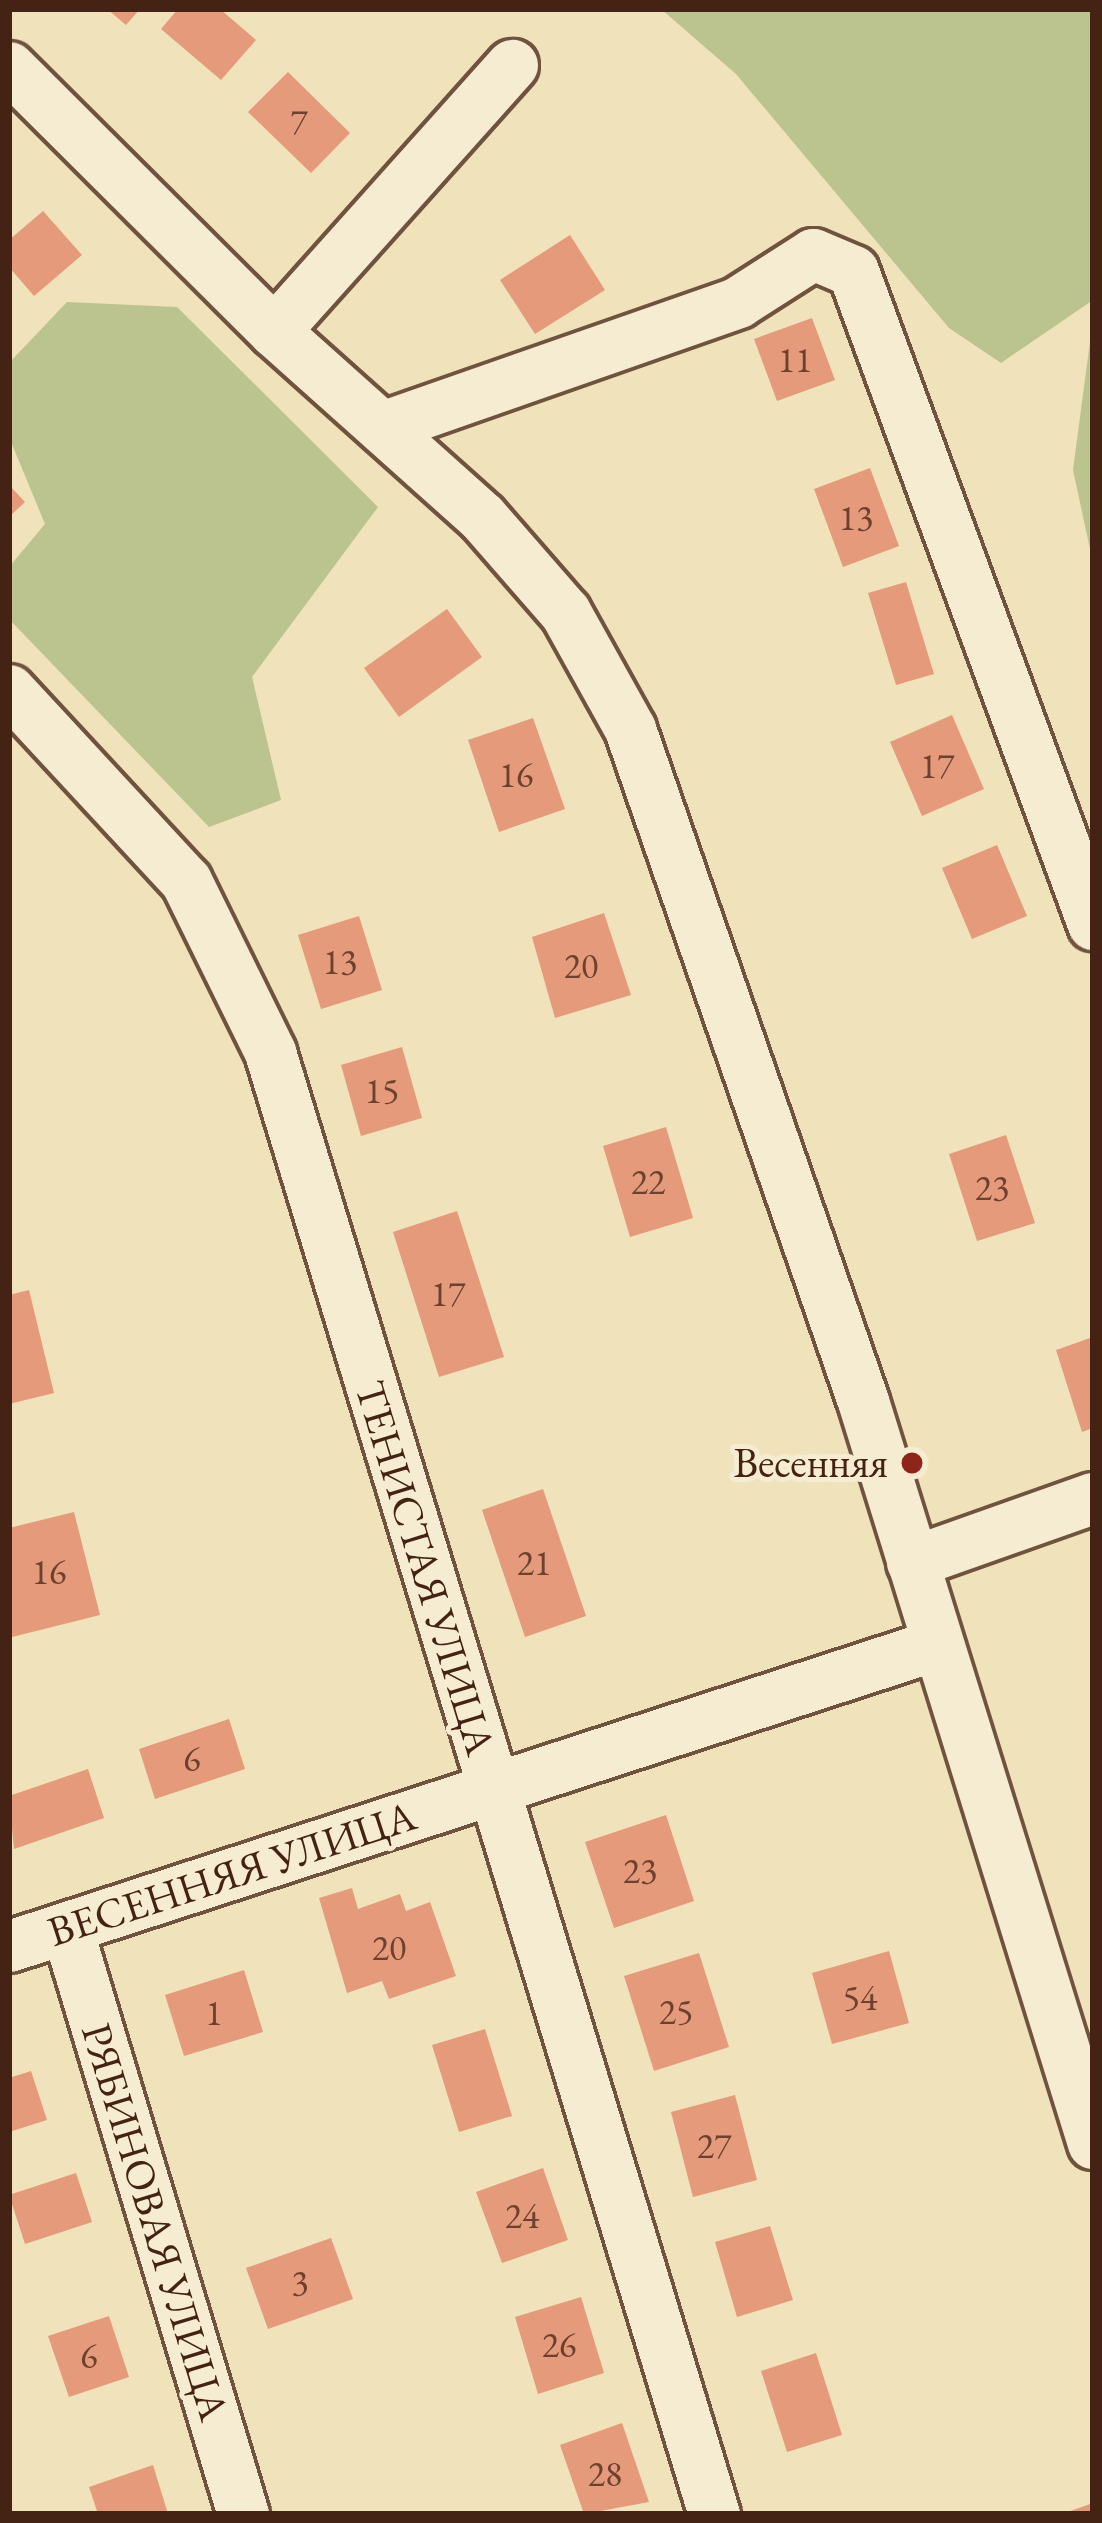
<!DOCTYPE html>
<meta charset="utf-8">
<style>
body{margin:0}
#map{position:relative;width:1102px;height:2523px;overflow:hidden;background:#f0e2ba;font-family:"EB Garamond",serif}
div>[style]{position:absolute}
.green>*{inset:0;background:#bbc38f}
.building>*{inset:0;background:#e49a7b}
.roads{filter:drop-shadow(3px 0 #70533e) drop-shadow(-3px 0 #70533e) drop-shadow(0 3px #70533e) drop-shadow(0 -3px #70533e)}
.minor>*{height:51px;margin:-25.5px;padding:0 25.5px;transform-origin:25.5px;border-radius:25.5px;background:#f5ecd2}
.dots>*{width:33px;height:33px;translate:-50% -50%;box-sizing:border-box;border:6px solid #f5ecd2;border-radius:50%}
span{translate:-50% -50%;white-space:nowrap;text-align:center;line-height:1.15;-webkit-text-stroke:10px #f5ecd2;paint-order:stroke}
.number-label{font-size:36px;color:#6d412e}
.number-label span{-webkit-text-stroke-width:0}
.poi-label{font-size:42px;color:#452314}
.right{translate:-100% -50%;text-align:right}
.street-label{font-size:42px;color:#452314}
.frame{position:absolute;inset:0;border:12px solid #452314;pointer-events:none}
</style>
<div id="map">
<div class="green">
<div style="clip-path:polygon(661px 9px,1093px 9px,1093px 300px,1001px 363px,949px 328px,736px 74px)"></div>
<div style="clip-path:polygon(67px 302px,177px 307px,378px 507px,252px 677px,281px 800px,209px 827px,9px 619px,9px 567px,45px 524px,9px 437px,9px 363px)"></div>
<div style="clip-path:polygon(1093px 319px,1093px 563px,1073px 470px)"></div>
</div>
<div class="building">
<div style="clip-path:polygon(107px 9px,140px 9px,126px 25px)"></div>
<div style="clip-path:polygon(178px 9px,220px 9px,256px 40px,221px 80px,161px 29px)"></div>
<div style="clip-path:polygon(288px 72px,350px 133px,311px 173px,248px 112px)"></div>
<div style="clip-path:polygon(43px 211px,82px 255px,34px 296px,9px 267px,9px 240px)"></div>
<div style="clip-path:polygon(570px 235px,605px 290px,535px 334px,500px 280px)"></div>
<div style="clip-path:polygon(812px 318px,835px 380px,777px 401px,754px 339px)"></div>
<div style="clip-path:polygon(870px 468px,899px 546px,843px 567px,814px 489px)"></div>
<div style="clip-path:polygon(9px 485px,25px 502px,9px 517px)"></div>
<div style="clip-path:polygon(906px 582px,934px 674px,896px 685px,868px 593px)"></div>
<div style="clip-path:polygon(447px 609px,482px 657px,399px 717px,364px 668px)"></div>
<div style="clip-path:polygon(952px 715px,984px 789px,922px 816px,890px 742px)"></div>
<div style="clip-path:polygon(533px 718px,565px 809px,499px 832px,468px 740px)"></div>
<div style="clip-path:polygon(997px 845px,1027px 916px,972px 939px,942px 868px)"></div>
<div style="clip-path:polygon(604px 913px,631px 995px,555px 1018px,532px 937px)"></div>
<div style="clip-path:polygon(359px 916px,382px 990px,321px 1009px,298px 935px)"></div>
<div style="clip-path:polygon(402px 1047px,422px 1118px,361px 1136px,341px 1065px)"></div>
<div style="clip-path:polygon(666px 1127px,693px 1218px,630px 1237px,603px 1146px)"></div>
<div style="clip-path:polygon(1006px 1135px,1035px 1223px,977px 1241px,949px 1154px)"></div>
<div style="clip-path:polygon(457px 1211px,504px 1357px,439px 1377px,393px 1232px)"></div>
<div style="clip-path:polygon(29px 1290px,54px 1393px,9px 1404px,9px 1295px)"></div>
<div style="clip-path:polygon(1093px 1337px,1093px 1428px,1082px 1432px,1056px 1350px)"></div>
<div style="clip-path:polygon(543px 1489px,586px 1616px,525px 1637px,482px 1510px)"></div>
<div style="clip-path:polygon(74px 1512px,100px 1615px,12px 1637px,9px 1528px)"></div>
<div style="clip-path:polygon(229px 1719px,245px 1769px,155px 1799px,139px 1749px)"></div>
<div style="clip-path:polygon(88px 1769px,104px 1818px,14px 1849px,9px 1796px)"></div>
<div style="clip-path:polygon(666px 1815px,694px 1901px,614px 1928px,585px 1842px)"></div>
<div style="clip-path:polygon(352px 1888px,358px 1909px,400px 1894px,406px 1911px,430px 1902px,456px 1976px,389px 1999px,382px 1981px,347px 1993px,319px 1898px)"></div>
<div style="clip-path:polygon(889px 1951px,909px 2023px,832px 2044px,812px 1973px)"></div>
<div style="clip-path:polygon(699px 1953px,729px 2047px,654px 2071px,624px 1976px)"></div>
<div style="clip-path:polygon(244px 1970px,263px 2032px,184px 2056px,165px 1995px)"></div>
<div style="clip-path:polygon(485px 2029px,512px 2116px,459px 2132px,432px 2045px)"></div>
<div style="clip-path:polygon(31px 2071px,47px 2120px,9px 2132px,9px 2078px)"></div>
<div style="clip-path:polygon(735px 2095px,757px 2180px,693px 2197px,671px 2112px)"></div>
<div style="clip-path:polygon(543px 2168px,568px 2240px,502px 2263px,476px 2192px)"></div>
<div style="clip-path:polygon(76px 2173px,92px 2222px,25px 2244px,9px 2195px)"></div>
<div style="clip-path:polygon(770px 2226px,793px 2300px,737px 2317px,715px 2242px)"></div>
<div style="clip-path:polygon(331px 2238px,353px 2299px,268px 2329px,246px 2268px)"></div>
<div style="clip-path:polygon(581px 2297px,604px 2373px,538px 2394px,515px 2317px)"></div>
<div style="clip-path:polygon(109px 2316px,129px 2377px,69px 2397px,48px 2336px)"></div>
<div style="clip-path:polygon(816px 2353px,842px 2435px,787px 2452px,761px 2371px)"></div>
<div style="clip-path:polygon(622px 2423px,649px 2502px,584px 2514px,560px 2445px)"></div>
<div style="clip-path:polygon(153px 2465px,168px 2514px,98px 2514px,89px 2487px)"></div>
<div style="clip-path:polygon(1093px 2503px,1093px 2514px,1065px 2514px,1065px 2513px)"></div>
</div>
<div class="roads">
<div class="minor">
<div style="left:9px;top:67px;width:374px;rotate:44.9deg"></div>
<div style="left:274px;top:331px;width:279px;rotate:41.8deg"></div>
<div style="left:482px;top:517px;width:126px;rotate:48.9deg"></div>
<div style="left:565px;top:612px;width:134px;rotate:60.9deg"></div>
<div style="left:630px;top:729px;width:711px;rotate:70.88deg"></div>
<div style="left:863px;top:1401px;width:777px;rotate:72.78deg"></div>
<div style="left:274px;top:331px;width:357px;rotate:-48.2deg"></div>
<div style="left:382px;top:427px;width:377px;rotate:-19.3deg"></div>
<div style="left:738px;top:302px;width:89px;rotate:-32.6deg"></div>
<div style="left:813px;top:254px;width:43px;rotate:23deg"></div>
<div style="left:853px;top:271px;width:696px;rotate:69.82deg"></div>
<div style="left:9px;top:690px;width:260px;rotate:47.2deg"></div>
<div style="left:186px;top:881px;width:191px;rotate:63.8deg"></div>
<div style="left:270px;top:1052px;width:1528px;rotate:73.11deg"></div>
<div style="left:912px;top:1562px;width:192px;rotate:-19.5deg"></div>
<div style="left:67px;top:1929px;width:611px;rotate:73.26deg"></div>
<div style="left:9px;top:1946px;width:974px;rotate:-18.01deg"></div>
</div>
</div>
<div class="dots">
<div style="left:912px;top:1463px;background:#8f2418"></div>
</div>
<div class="number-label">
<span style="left:299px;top:122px">7</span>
<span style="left:795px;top:360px">11</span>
<span style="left:856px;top:518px">13</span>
<span style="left:937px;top:766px">17</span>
<span style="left:516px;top:775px">16</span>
<span style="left:340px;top:962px">13</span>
<span style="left:581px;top:966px">20</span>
<span style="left:382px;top:1091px">15</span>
<span style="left:648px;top:1182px">22</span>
<span style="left:992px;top:1188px">23</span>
<span style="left:448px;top:1294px">17</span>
<span style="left:534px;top:1563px">21</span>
<span style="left:49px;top:1572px">16</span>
<span style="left:192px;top:1759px">6</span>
<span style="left:640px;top:1871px">23</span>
<span style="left:389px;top:1948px">20</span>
<span style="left:860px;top:1998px">54</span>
<span style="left:676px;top:2012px">25</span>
<span style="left:214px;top:2013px">1</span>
<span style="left:714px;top:2146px">27</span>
<span style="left:522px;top:2216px">24</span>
<span style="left:300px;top:2283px">3</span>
<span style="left:559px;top:2345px">26</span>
<span style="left:89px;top:2356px">6</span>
<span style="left:605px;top:2474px">28</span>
</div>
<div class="poi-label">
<span class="right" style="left:888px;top:1463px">Весенняя</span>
</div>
<div class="street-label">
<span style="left:425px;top:1568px;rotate:73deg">ТЕНИСТАЯ УЛИЦА</span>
<span style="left:232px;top:1874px;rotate:-18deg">ВЕСЕННЯЯ УЛИЦА</span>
<span style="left:155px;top:2222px;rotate:73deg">РЯБИНОВАЯ УЛИЦА</span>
</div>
<div class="frame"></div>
</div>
